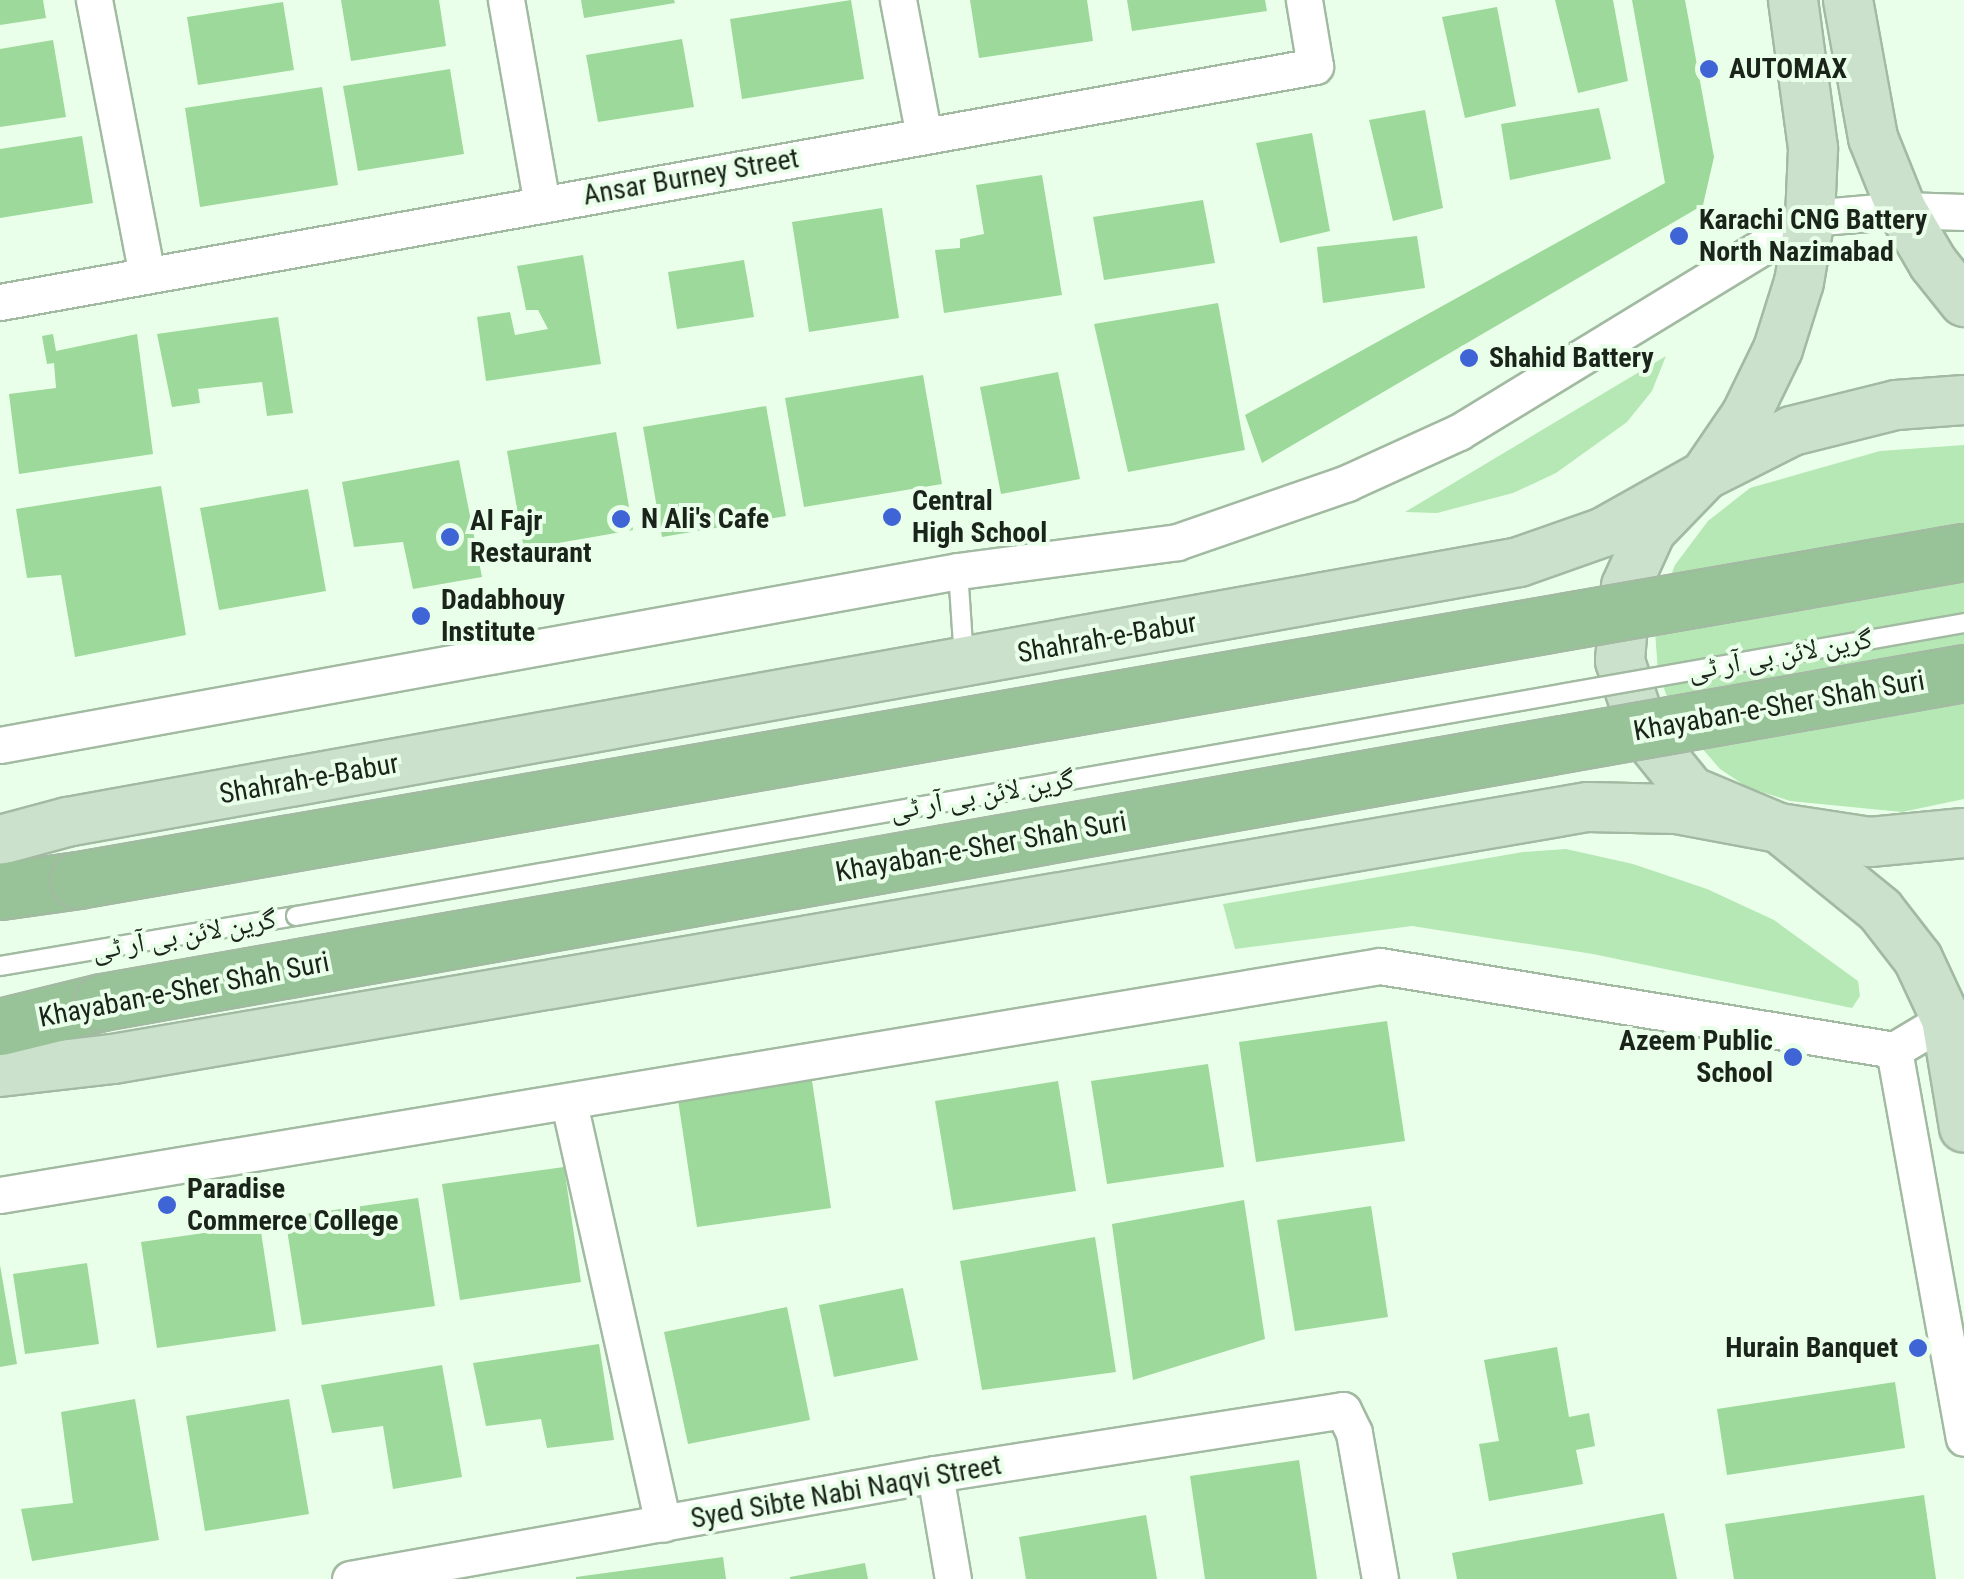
<!DOCTYPE html>
<meta charset="utf-8">
<style>
body{margin:0}
#map{position:relative;width:1964px;height:1579px;overflow:hidden;background:#eaffe9;font-family:"Roboto Condensed","Noto Naskh Arabic",sans-serif}
div>[style]{position:absolute}
.green>*{inset:0;background:#b5e8b4}
.building>*{inset:0;background:#9cd99a}
.roads{filter:drop-shadow(2px 0 #a2baa1) drop-shadow(-2px 0 #a2baa1) drop-shadow(0 2px #a2baa1) drop-shadow(0 -2px #a2baa1)}
.lane>*{height:18px;margin:-9px;padding:0 9px;transform-origin:9px;border-radius:9px;background:#fff}
.street>*{height:35px;margin:-17.5px;padding:0 17.5px;transform-origin:17.5px;border-radius:17.5px;background:#fff}
.secondary>*{height:48px;margin:-24px;padding:0 24px;transform-origin:24px;border-radius:24px;background:#cbe1cb}
.primary>*{height:55px;margin:-27.5px;padding:0 27.5px;transform-origin:27.5px;border-radius:27.5px;background:#98c398}
.bridges{filter:drop-shadow(2px 0 #a2baa1) drop-shadow(-2px 0 #a2baa1) drop-shadow(0 2px #a2baa1) drop-shadow(0 -2px #a2baa1)}
.lane-bridge>*{height:18px;margin:-9px;padding:0 9px;transform-origin:9px;border-radius:9px;background:#fff}
.primary-bridge>*{height:55px;margin:-27.5px;padding:0 27.5px;transform-origin:27.5px;border-radius:27.5px;background:#98c398}
.dots>*{width:28px;height:28px;translate:-50% -50%;box-sizing:border-box;border:5px solid #eaffe9;border-radius:50%}
span{translate:-50% -50%;white-space:nowrap;text-align:center;line-height:1.15;-webkit-text-stroke:8px #eaffe9;paint-order:stroke}
.poi-label{font-size:28px;color:#1b241b;font-weight:700}
.left{translate:0 -50%;text-align:left}
.right{translate:-100% -50%;text-align:right}
.street-label{font-size:28px;color:#1b241b}
</style>
<div id="map">
<div class="green">
<div style="clip-path:polygon(1666px 356px,1652px 391px,1627px 422px,1556px 473px,1513px 493px,1437px 513px,1405px 512px)"></div>
<div style="clip-path:polygon(1964px 445px,1964px 799px,1902px 812px,1790px 801px,1747px 787px,1720px 769px,1674px 716px,1658px 672px,1654px 618px,1675px 565px,1708px 521px,1750px 488px,1880px 451px)"></div>
<div style="clip-path:polygon(1566px 849px,1633px 864px,1707px 889px,1774px 920px,1858px 981px,1860px 996px,1852px 1008px,1593px 954px,1412px 926px,1235px 949px,1223px 904px,1523px 852px)"></div>
</div>
<div class="building">
<div style="clip-path:polygon(0 0,43px 0,46px 18px,0 25px)"></div>
<div style="clip-path:polygon(341px 0,439px 0,446px 46px,351px 61px)"></div>
<div style="clip-path:polygon(581px 0,674px 0,675px 3px,584px 18px)"></div>
<div style="clip-path:polygon(851px 0,864px 79px,742px 99px,730px 19px)"></div>
<div style="clip-path:polygon(970px 0,1087px 0,1093px 41px,979px 58px)"></div>
<div style="clip-path:polygon(1127px 0,1265px 0,1267px 11px,1132px 31px)"></div>
<div style="clip-path:polygon(1555px 0,1613px 0,1628px 81px,1578px 93px)"></div>
<div style="clip-path:polygon(1632px 0,1685px 0,1714px 157px,1703px 205px,1262px 463px,1245px 415px,1665px 183px)"></div>
<div style="clip-path:polygon(283px 2px,294px 70px,198px 85px,187px 17px)"></div>
<div style="clip-path:polygon(1497px 7px,1516px 106px,1465px 118px,1442px 17px)"></div>
<div style="clip-path:polygon(682px 39px,694px 107px,598px 122px,586px 55px)"></div>
<div style="clip-path:polygon(53px 40px,66px 117px,0 127px,0 49px)"></div>
<div style="clip-path:polygon(450px 69px,464px 154px,358px 171px,343px 86px)"></div>
<div style="clip-path:polygon(322px 87px,338px 185px,200px 207px,185px 108px)"></div>
<div style="clip-path:polygon(1599px 108px,1611px 159px,1510px 180px,1501px 124px)"></div>
<div style="clip-path:polygon(1425px 110px,1443px 208px,1393px 221px,1369px 120px)"></div>
<div style="clip-path:polygon(1312px 133px,1330px 231px,1280px 243px,1256px 143px)"></div>
<div style="clip-path:polygon(82px 136px,93px 203px,0 218px,0 149px)"></div>
<div style="clip-path:polygon(1042px 175px,1062px 295px,944px 313px,935px 250px,960px 248px,960px 239px,984px 234px,976px 185px)"></div>
<div style="clip-path:polygon(1203px 200px,1215px 263px,1104px 280px,1093px 217px)"></div>
<div style="clip-path:polygon(882px 208px,899px 318px,809px 332px,792px 222px)"></div>
<div style="clip-path:polygon(1417px 236px,1425px 288px,1323px 303px,1317px 247px)"></div>
<div style="clip-path:polygon(583px 255px,601px 364px,486px 381px,477px 317px,510px 312px,515px 335px,548px 329px,538px 310px,526px 310px,517px 266px)"></div>
<div style="clip-path:polygon(744px 260px,754px 317px,677px 329px,668px 272px)"></div>
<div style="clip-path:polygon(1218px 303px,1245px 450px,1128px 472px,1094px 324px)"></div>
<div style="clip-path:polygon(278px 317px,293px 413px,267px 416px,262px 382px,198px 389px,200px 403px,172px 407px,157px 334px)"></div>
<div style="clip-path:polygon(53px 334px,56px 351px,137px 334px,153px 454px,19px 474px,9px 394px,56px 388px,54px 363px,47px 364px,42px 336px)"></div>
<div style="clip-path:polygon(1058px 372px,1080px 479px,1001px 494px,980px 387px)"></div>
<div style="clip-path:polygon(923px 375px,942px 484px,804px 507px,785px 398px)"></div>
<div style="clip-path:polygon(766px 406px,786px 516px,662px 537px,643px 427px)"></div>
<div style="clip-path:polygon(616px 432px,633px 530px,524px 549px,507px 451px)"></div>
<div style="clip-path:polygon(459px 460px,482px 577px,413px 589px,403px 542px,354px 547px,342px 482px)"></div>
<div style="clip-path:polygon(161px 486px,186px 635px,75px 657px,61px 575px,27px 578px,16px 509px)"></div>
<div style="clip-path:polygon(308px 489px,326px 591px,219px 610px,200px 508px)"></div>
<div style="clip-path:polygon(1387px 1021px,1405px 1141px,1256px 1162px,1239px 1042px)"></div>
<div style="clip-path:polygon(1208px 1064px,1224px 1167px,1107px 1184px,1091px 1081px)"></div>
<div style="clip-path:polygon(811px 1074px,831px 1208px,697px 1227px,677px 1093px)"></div>
<div style="clip-path:polygon(1058px 1081px,1076px 1191px,953px 1210px,935px 1101px)"></div>
<div style="clip-path:polygon(564px 1167px,581px 1282px,460px 1300px,442px 1184px)"></div>
<div style="clip-path:polygon(418px 1198px,435px 1306px,302px 1325px,285px 1217px)"></div>
<div style="clip-path:polygon(1244px 1200px,1265px 1339px,1133px 1380px,1112px 1224px)"></div>
<div style="clip-path:polygon(1371px 1206px,1388px 1317px,1295px 1331px,1277px 1220px)"></div>
<div style="clip-path:polygon(260px 1225px,276px 1331px,157px 1348px,141px 1242px)"></div>
<div style="clip-path:polygon(1095px 1237px,1116px 1372px,982px 1390px,960px 1261px)"></div>
<div style="clip-path:polygon(87px 1263px,99px 1344px,25px 1354px,13px 1274px)"></div>
<div style="clip-path:polygon(0 1265px,17px 1364px,0 1367px)"></div>
<div style="clip-path:polygon(903px 1288px,918px 1360px,834px 1377px,819px 1305px)"></div>
<div style="clip-path:polygon(787px 1307px,810px 1420px,688px 1444px,664px 1332px)"></div>
<div style="clip-path:polygon(599px 1344px,614px 1440px,547px 1448px,541px 1419px,486px 1426px,473px 1363px)"></div>
<div style="clip-path:polygon(1557px 1347px,1569px 1417px,1589px 1413px,1595px 1446px,1576px 1450px,1583px 1484px,1489px 1501px,1479px 1444px,1499px 1441px,1484px 1360px)"></div>
<div style="clip-path:polygon(442px 1365px,462px 1477px,393px 1489px,383px 1426px,332px 1433px,321px 1385px)"></div>
<div style="clip-path:polygon(1895px 1382px,1905px 1448px,1727px 1475px,1717px 1409px)"></div>
<div style="clip-path:polygon(135px 1399px,159px 1540px,32px 1561px,21px 1509px,73px 1503px,61px 1412px)"></div>
<div style="clip-path:polygon(289px 1399px,309px 1514px,205px 1531px,186px 1416px)"></div>
<div style="clip-path:polygon(1299px 1460px,1317px 1579px,1205px 1579px,1190px 1476px)"></div>
<div style="clip-path:polygon(1924px 1495px,1936px 1579px,1734px 1579px,1725px 1524px)"></div>
<div style="clip-path:polygon(1664px 1513px,1677px 1579px,1457px 1579px,1452px 1553px)"></div>
<div style="clip-path:polygon(1146px 1515px,1157px 1579px,1026px 1579px,1019px 1537px)"></div>
<div style="clip-path:polygon(723px 1557px,726px 1579px,576px 1579px,576px 1577px)"></div>
<div style="clip-path:polygon(865px 1563px,868px 1579px,790px 1579px,790px 1577px)"></div>
</div>
<div class="roads">
<div class="lane">
<div style="left:958px;top:571px;width:89px;rotate:86.1deg"></div>
<div style="left:0;top:966px;width:300px;rotate:-9.6deg"></div>
</div>
<div class="street">
<div style="left:94px;top:0;width:280px;rotate:79.1deg"></div>
<div style="left:506px;top:0;width:207px;rotate:80deg"></div>
<div style="left:898px;top:0;width:138px;rotate:79.2deg"></div>
<div style="left:0;top:302px;width:1336px;rotate:-10.17deg"></div>
<div style="left:1315px;top:66px;width:67px;rotate:-99.5deg"></div>
<div style="left:0;top:745px;width:974px;rotate:-10.29deg"></div>
<div style="left:958px;top:571px;width:221px;rotate:-7.5deg"></div>
<div style="left:1177px;top:542px;width:180px;rotate:-19.1deg"></div>
<div style="left:1347px;top:483px;width:123px;rotate:-24.5deg"></div>
<div style="left:1459px;top:432px;width:411px;rotate:-31.4deg"></div>
<div style="left:1810px;top:218px;width:92px;rotate:-5deg"></div>
<div style="left:1902px;top:210px;width:62px;rotate:1.8deg"></div>
<div style="left:1946px;top:1019px;width:61px;rotate:149.2deg"></div>
<div style="left:1894px;top:1050px;width:394px;rotate:79.8deg"></div>
<div style="left:569px;top:1103px;width:431px;rotate:77.4deg"></div>
<div style="left:0;top:1195px;width:1399px;rotate:-9.42deg"></div>
<div style="left:1380px;top:966px;width:521px;rotate:9.28deg"></div>
<div style="left:935px;top:1474px;width:107px;rotate:80.3deg"></div>
<div style="left:350px;top:1579px;width:594px;rotate:-10.18deg"></div>
<div style="left:935px;top:1474px;width:413px;rotate:-8.9deg"></div>
<div style="left:1343px;top:1410px;width:25px;rotate:64deg"></div>
<div style="left:1354px;top:1433px;width:148px;rotate:79.9deg"></div>
</div>
<div class="secondary">
<div style="left:1848px;top:0;width:140px;rotate:79.7deg"></div>
<div style="left:1873px;top:138px;width:78px;rotate:68.1deg"></div>
<div style="left:1902px;top:210px;width:61px;rotate:59.7deg"></div>
<div style="left:1933px;top:263px;width:50px;rotate:51.5deg"></div>
<div style="left:1964px;top:400px;width:68px;rotate:175.8deg"></div>
<div style="left:1896px;top:405px;width:107px;rotate:166deg"></div>
<div style="left:1792px;top:431px;width:97px;rotate:153.2deg"></div>
<div style="left:1705px;top:475px;width:78px;rotate:134deg"></div>
<div style="left:1651px;top:531px;width:60px;rotate:114.4deg"></div>
<div style="left:1626px;top:586px;width:75px;rotate:94.6deg"></div>
<div style="left:1620px;top:661px;width:76px;rotate:71.6deg"></div>
<div style="left:1644px;top:733px;width:75px;rotate:51deg"></div>
<div style="left:1691px;top:791px;width:95px;rotate:22.8deg"></div>
<div style="left:1779px;top:828px;width:92px;rotate:8.7deg"></div>
<div style="left:1870px;top:842px;width:94px;rotate:-5.5deg"></div>
<div style="left:0;top:840px;width:69px;rotate:-15deg"></div>
<div style="left:67px;top:822px;width:1475px;rotate:-10.15deg"></div>
<div style="left:1519px;top:562px;width:90px;rotate:-19.4deg"></div>
<div style="left:1604px;top:532px;width:116px;rotate:-29.4deg"></div>
<div style="left:1705px;top:475px;width:73px;rotate:-55.7deg"></div>
<div style="left:1746px;top:415px;width:73px;rotate:-64.1deg"></div>
<div style="left:1778px;top:349px;width:70px;rotate:-72.6deg"></div>
<div style="left:1799px;top:282px;width:65px;rotate:-80.2deg"></div>
<div style="left:1810px;top:218px;width:70px;rotate:-87.5deg"></div>
<div style="left:1813px;top:148px;width:149px;rotate:-97.7deg"></div>
<div style="left:0;top:1072px;width:114px;rotate:-6.6deg"></div>
<div style="left:113px;top:1059px;width:1496px;rotate:-9.7deg"></div>
<div style="left:1588px;top:807px;width:88px;rotate:1.3deg"></div>
<div style="left:1676px;top:809px;width:105px;rotate:10.5deg"></div>
<div style="left:1779px;top:828px;width:130px;rotate:39.1deg"></div>
<div style="left:1880px;top:910px;width:62px;rotate:52.2deg"></div>
<div style="left:1918px;top:959px;width:66px;rotate:65deg"></div>
<div style="left:1946px;top:1019px;width:110px;rotate:80.6deg"></div>
</div>
<div class="primary">
<div style="left:0;top:891px;width:79px;rotate:-8deg"></div>
<div style="left:0;top:1027px;width:105px;rotate:-13.8deg"></div>
</div>
</div>
<div class="bridges">
<div class="lane-bridge">
<div style="left:296px;top:916px;width:1694px;rotate:-9.96deg"></div>
</div>
<div class="primary-bridge">
<div style="left:78px;top:880px;width:1914px;rotate:-9.87deg"></div>
<div style="left:102px;top:1002px;width:1891px;rotate:-10.02deg"></div>
</div>
</div>
<div class="dots">
<div style="left:1709px;top:69px;background:#3e64d5"></div>
<div style="left:1679px;top:236px;background:#3e64d5"></div>
<div style="left:1469px;top:358px;background:#3e64d5"></div>
<div style="left:892px;top:517px;background:#3e64d5"></div>
<div style="left:621px;top:519px;background:#3e64d5"></div>
<div style="left:450px;top:537px;background:#3e64d5"></div>
<div style="left:421px;top:616px;background:#3e64d5"></div>
<div style="left:1793px;top:1057px;background:#3e64d5"></div>
<div style="left:167px;top:1205px;background:#3e64d5"></div>
<div style="left:1918px;top:1348px;background:#3e64d5"></div>
</div>
<div class="poi-label">
<span class="left" style="left:1729px;top:69px">AUTOMAX</span>
<span class="left" style="left:1699px;top:236px">Karachi CNG Battery<br>North Nazimabad</span>
<span class="left" style="left:1489px;top:358px">Shahid Battery</span>
<span class="left" style="left:912px;top:517px">Central<br>High School</span>
<span class="left" style="left:641px;top:519px">N Ali's Cafe</span>
<span class="left" style="left:470px;top:537px">Al Fajr<br>Restaurant</span>
<span class="left" style="left:441px;top:616px">Dadabhouy<br>Institute</span>
<span class="right" style="left:1773px;top:1057px">Azeem Public<br>School</span>
<span class="left" style="left:187px;top:1205px">Paradise<br>Commerce College</span>
<span class="right" style="left:1898px;top:1348px">Hurain Banquet</span>
</div>
<div class="street-label">
<span style="left:691px;top:177px;rotate:-10deg">Ansar Burney Street</span>
<span style="left:1107px;top:638px;rotate:-10deg">Shahrah-e-Babur</span>
<span style="left:1780px;top:655px;rotate:-10deg">گرین لائن بی آر ٹی</span>
<span style="left:1779px;top:706px;rotate:-10deg">Khayaban-e-Sher Shah Suri</span>
<span style="left:309px;top:779px;rotate:-10deg">Shahrah-e-Babur</span>
<span style="left:982px;top:795px;rotate:-10deg">گرین لائن بی آر ٹی</span>
<span style="left:981px;top:847px;rotate:-10deg">Khayaban-e-Sher Shah Suri</span>
<span style="left:184px;top:935px;rotate:-10deg">گرین لائن بی آر ٹی</span>
<span style="left:184px;top:990px;rotate:-11deg">Khayaban-e-Sher Shah Suri</span>
<span style="left:846px;top:1492px;rotate:-10deg">Syed Sibte Nabi Naqvi Street</span>
</div>
</div>
